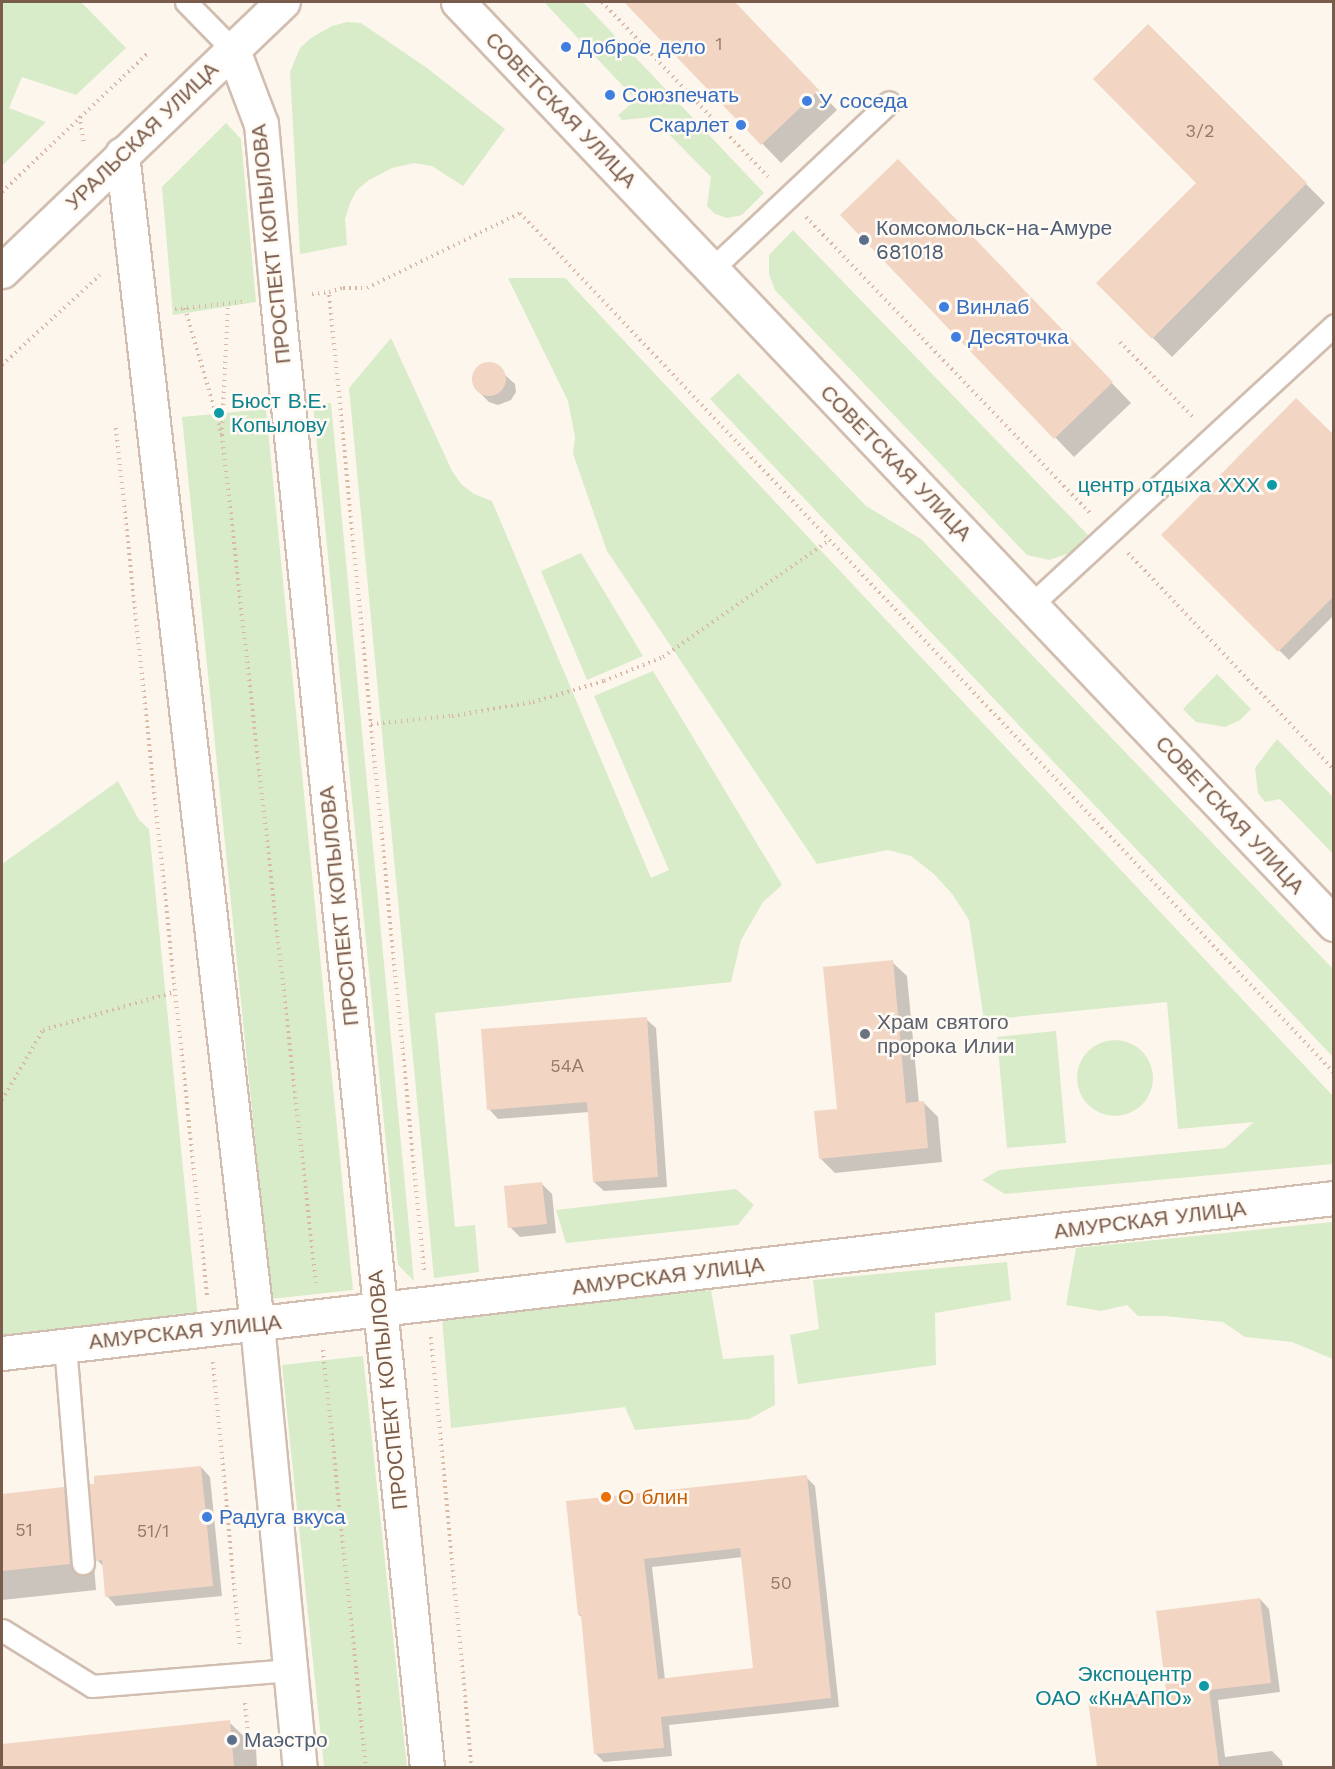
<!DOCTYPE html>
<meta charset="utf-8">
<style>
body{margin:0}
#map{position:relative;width:1335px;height:1769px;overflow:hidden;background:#fdf6ec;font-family:"Work Sans",sans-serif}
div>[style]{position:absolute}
.green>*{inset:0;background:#d8ecc9}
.round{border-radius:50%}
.shadow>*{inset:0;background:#0003}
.building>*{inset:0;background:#f3d5c3}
.path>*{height:4px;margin-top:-2px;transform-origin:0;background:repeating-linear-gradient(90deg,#d9b8a5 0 1.5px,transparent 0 6px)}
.roads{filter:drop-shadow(2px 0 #d1beb0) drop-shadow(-2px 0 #d1beb0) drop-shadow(0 2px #d1beb0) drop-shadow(0 -2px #d1beb0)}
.lane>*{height:21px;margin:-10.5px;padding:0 10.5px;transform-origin:10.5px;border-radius:10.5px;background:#fff}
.street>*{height:33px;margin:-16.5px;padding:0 16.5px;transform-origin:16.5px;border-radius:16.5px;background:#fff}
.secondary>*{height:33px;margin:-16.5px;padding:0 16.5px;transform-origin:16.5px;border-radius:16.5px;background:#fff}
.dots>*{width:16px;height:16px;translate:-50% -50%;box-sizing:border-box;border:3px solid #fffaf3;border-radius:50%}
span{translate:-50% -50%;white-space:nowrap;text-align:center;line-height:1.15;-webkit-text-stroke:5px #fffaf3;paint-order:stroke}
.number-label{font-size:18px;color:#987a6a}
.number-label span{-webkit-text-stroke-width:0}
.shop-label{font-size:21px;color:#366cbe}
.left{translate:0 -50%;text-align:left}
.right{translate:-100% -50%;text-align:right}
.street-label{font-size:21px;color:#7a5c4d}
.service-label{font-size:21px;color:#4e5e75}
.culture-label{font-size:21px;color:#0d838f}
.worship-label{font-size:21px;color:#5b616d}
.food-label{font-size:21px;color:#c56008}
.frame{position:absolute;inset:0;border:3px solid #7a5c4d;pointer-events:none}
</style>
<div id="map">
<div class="green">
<div style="clip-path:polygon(2px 2px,81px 2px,126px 48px,76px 95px,22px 77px,9px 108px,46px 122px,2px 166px)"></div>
<div style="clip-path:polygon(544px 2px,583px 2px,764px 193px,742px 215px,727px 218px,715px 214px,707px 206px,711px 177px,652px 117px,622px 120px,618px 115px,636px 100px)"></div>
<div style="clip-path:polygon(347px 22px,361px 23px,427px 68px,505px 129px,463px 186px,432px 166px,414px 163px,392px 168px,369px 180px,357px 190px,350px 203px,345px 219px,347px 245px,300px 254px,290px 72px,300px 48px,311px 38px,332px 26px)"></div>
<div style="clip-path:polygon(226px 123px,241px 139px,256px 302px,173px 315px,162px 187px)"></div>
<div style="clip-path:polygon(793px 230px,1088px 535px,1070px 553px,1049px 560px,1027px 555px,775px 290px,769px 274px,769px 255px)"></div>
<div style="clip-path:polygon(508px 278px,565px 278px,1333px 1096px,1333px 1164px,1005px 1194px,982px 1180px,999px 1170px,1225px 1148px,1254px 1122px,1178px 1129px,1167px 1002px,984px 1020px,969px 920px,953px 895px,934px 874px,911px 856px,888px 850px,817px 864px,607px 551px,573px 454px,575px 437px,568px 401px)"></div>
<div style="clip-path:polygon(391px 338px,452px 471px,461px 484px,474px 494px,492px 501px,651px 878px,669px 870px,594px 696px,653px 671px,782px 885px,763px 902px,741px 940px,731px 982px,435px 1013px,455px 1227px,475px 1225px,479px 1272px,434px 1278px,349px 388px)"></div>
<div style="clip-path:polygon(738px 373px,866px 506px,921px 539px,1333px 969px,1333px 1057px,710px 399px)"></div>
<div style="clip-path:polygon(331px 403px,414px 1281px,398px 1265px,313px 404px)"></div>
<div style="clip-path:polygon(266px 409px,353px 1290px,271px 1299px,182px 417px)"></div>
<div style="clip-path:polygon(581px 553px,643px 656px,587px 680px,541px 571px)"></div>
<div style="clip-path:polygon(1217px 674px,1251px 709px,1240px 720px,1225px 727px,1196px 722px,1183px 709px)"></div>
<div style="clip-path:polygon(1277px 739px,1333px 797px,1333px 854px,1280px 799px,1265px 802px,1258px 793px,1255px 768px)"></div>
<div style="clip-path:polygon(118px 781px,139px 820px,149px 829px,198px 1318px,2px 1343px,2px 864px)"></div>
<div style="clip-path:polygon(1056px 1031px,1066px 1143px,1007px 1148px,997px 1037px)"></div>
<div class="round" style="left:1077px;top:1040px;width:76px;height:76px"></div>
<div style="clip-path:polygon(736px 1189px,754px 1205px,738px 1225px,566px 1243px,556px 1210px)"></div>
<div style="clip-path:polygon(1333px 1222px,1333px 1359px,1292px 1342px,1245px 1337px,1223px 1322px,1164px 1316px,1138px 1316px,1127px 1305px,1101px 1311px,1066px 1305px,1076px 1248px)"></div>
<div style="clip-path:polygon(1007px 1262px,1011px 1300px,935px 1313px,936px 1365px,798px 1384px,790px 1335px,819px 1329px,813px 1280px)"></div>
<div style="clip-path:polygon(711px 1290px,723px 1359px,774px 1355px,775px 1405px,749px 1419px,635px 1430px,625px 1407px,451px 1428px,442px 1318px)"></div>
<div style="clip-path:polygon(363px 1356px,407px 1767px,324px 1767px,282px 1365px)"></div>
</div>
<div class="shadow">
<div style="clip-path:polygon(626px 2px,734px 2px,837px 110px,781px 163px)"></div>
<div style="clip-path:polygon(1148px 26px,1325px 203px,1172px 357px,1098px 283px,1198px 183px)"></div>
<div style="clip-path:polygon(917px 180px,1131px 403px,1074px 457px,842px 215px)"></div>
<div style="clip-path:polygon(493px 364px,515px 384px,516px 392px,511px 400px,498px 405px,489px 402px,479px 392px,473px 381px,479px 367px)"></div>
<div style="clip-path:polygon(1334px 437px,1334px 615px,1289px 660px,1163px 535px)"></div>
<div style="clip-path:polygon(892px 962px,907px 976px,919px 1103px,924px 1103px,938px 1117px,942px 1162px,835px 1173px,820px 1158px)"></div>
<div style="clip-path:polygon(646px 1019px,656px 1028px,667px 1187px,604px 1191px,594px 1182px,589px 1112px,498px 1119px,489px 1109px)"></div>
<div style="clip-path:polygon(542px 1184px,552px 1194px,556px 1233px,520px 1237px,510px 1227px)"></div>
<div style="clip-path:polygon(201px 1467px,210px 1477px,222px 1596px,116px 1606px,107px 1596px,104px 1567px,97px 1560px)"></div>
<div style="clip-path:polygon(evenodd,806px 1477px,815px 1486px,839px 1707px,669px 1725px,672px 1756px,604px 1762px,595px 1753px,583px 1618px,579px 1615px,568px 1503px,806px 1477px,743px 1557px,755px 1670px,665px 1680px,652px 1567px,743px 1557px)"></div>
<div style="clip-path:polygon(63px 1488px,90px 1515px,96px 1590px,2px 1600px,2px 1495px)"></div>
<div style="clip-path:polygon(1260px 1599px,1269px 1609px,1280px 1692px,1218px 1700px,1225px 1757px,1272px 1751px,1282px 1761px,1283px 1768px,1099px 1768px,1090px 1701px,1168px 1691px)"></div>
<div style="clip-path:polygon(229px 1722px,256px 1748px,257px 1768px,2px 1768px,2px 1746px)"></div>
</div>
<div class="building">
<div style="clip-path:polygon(624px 2px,735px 2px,819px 90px,761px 145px)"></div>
<div style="clip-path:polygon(1148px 24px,1307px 183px,1152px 339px,1096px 283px,1196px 183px,1093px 79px)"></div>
<div style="clip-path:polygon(898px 159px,1113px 382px,1054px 439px,840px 215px)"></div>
<div class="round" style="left:472px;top:362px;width:34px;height:34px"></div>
<div style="clip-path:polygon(1296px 398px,1334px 435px,1334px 596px,1278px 652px,1161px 535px)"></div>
<div style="clip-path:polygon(893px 960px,906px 1103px,924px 1101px,928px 1148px,819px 1159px,814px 1111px,837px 1109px,823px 967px)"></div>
<div style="clip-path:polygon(647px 1017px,658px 1177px,593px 1182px,587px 1102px,487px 1110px,481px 1029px)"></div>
<div style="clip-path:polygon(542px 1182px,547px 1224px,508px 1228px,504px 1186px)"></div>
<div style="clip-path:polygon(201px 1466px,213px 1586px,105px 1597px,102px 1560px,96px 1561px,89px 1484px,94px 1484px,94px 1476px)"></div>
<div style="clip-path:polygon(evenodd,807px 1475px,831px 1698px,661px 1717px,664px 1748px,594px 1754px,581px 1615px,578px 1615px,566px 1501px,807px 1475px,740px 1548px,753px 1668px,658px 1679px,644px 1559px,740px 1548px)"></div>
<div style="clip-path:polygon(64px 1487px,70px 1564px,2px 1571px,2px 1494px)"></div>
<div style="clip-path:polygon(1260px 1598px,1271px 1683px,1209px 1690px,1219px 1767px,1097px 1767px,1088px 1700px,1166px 1690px,1156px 1611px)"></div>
<div style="clip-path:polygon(230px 1720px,234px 1767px,2px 1767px,2px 1744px)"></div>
</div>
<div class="path">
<div style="left:602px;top:2px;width:241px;rotate:46.5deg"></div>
<div style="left:80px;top:116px;width:28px;rotate:82deg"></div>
<div style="left:2px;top:192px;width:203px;rotate:-43.6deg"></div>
<div style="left:806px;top:217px;width:410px;rotate:46.2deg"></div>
<div style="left:312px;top:294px;width:17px;rotate:-7deg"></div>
<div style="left:185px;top:308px;width:132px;rotate:73.8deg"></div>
<div style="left:222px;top:435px;width:132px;rotate:-87.4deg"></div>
<div style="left:175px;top:309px;width:67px;rotate:-6deg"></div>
<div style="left:1120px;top:342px;width:105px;rotate:45.8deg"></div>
<div style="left:2px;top:365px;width:133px;rotate:-42.6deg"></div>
<div style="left:116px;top:428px;width:872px;rotate:84.01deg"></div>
<div style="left:222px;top:435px;width:853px;rotate:83.67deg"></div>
<div style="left:1128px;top:553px;width:299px;rotate:46.5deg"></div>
<div style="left:371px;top:724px;width:81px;rotate:-5.6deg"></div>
<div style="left:452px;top:716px;width:82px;rotate:-9.8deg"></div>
<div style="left:533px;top:702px;width:74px;rotate:-16.5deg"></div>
<div style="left:604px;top:681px;width:64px;rotate:-22.1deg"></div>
<div style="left:663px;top:657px;width:202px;rotate:-35.1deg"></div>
<div style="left:2px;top:1100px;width:81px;rotate:-59.6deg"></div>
<div style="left:43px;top:1030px;width:137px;rotate:-16.1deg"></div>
<div style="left:424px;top:1270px;width:983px;rotate:-95.55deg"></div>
<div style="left:329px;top:292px;width:15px;rotate:-16deg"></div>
<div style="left:343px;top:288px;width:24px"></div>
<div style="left:367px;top:288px;width:170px;rotate:-26.1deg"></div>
<div style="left:520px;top:213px;width:1184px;rotate:46.57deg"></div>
<div style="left:431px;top:1337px;width:433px;rotate:84.6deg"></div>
<div style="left:323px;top:1350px;width:420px;rotate:84.1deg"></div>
<div style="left:213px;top:1362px;width:286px;rotate:84.6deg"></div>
<div style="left:245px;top:1703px;width:65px;rotate:83.9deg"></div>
</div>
<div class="roads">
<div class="lane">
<div style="left:186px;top:2px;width:67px;rotate:45.6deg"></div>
<div style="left:712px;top:269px;width:243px;rotate:-43.3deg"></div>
<div style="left:1031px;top:605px;width:413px;rotate:-42.7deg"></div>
<div style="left:65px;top:1345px;width:219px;rotate:85.3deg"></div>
<div style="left:2px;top:1630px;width:106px;rotate:31.9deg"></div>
<div style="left:92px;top:1686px;width:199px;rotate:-4.6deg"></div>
</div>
<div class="street">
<div style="left:2px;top:1353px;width:1341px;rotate:-6.64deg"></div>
</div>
<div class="secondary">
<div style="left:458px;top:2px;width:1272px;rotate:46.47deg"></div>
<div style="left:233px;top:50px;width:79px;rotate:69.3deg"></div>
<div style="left:261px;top:124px;width:175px;rotate:84.7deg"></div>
<div style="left:277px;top:298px;width:1478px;rotate:84.17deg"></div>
<div style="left:122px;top:154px;width:1178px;rotate:83.42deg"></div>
<div style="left:257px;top:1324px;width:446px;rotate:84.5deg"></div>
<div style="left:2px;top:271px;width:389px;rotate:-43.8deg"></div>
</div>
</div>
<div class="dots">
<div style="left:566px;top:47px;background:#3f7fe0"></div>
<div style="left:610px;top:95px;background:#3f7fe0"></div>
<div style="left:807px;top:101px;background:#3f7fe0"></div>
<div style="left:741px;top:125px;background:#3f7fe0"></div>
<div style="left:864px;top:240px;background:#5c6f8a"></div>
<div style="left:944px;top:307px;background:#3f7fe0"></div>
<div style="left:956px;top:337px;background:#3f7fe0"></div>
<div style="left:219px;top:413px;background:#0f9aa8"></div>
<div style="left:1272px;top:485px;background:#0f9aa8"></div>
<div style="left:865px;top:1034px;background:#6b7280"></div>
<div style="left:606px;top:1497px;background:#e8710a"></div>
<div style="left:207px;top:1517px;background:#3f7fe0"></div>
<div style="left:1204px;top:1686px;background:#0f9aa8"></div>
<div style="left:232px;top:1740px;background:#5c6f8a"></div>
</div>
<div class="number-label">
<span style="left:719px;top:44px">1</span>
<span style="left:1200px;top:131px">3/2</span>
<span style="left:567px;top:1066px">54А</span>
<span style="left:24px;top:1530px">51</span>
<span style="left:153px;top:1531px">51/1</span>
<span style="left:781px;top:1583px">50</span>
</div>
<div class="shop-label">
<span class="left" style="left:578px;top:47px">Доброе дело</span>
<span class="left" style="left:622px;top:95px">Союзпечать</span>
<span class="left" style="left:819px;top:101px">У соседа</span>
<span class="right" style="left:729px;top:125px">Скарлет</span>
<span class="left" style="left:956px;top:307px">Винлаб</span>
<span class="left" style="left:968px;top:337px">Десяточка</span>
<span class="left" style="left:219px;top:1517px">Радуга вкуса</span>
</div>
<div class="street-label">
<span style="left:561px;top:110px;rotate:46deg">СОВЕТСКАЯ УЛИЦА</span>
<span style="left:142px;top:136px;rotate:-44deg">УРАЛЬСКАЯ УЛИЦА</span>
<span style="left:271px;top:244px;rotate:-96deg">ПРОСПЕКТ КОПЫЛОВА</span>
<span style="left:896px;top:463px;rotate:46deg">СОВЕТСКАЯ УЛИЦА</span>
<span style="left:1230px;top:815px;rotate:47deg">СОВЕТСКАЯ УЛИЦА</span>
<span style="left:339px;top:906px;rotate:-96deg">ПРОСПЕКТ КОПЫЛОВА</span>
<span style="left:1150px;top:1220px;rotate:-7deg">АМУРСКАЯ УЛИЦА</span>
<span style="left:668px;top:1276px;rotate:-7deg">АМУРСКАЯ УЛИЦА</span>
<span style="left:185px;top:1332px;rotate:-6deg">АМУРСКАЯ УЛИЦА</span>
<span style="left:388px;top:1390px;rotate:-96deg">ПРОСПЕКТ КОПЫЛОВА</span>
</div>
<div class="service-label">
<span class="left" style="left:876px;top:240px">Комсомольск-на-Амуре<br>681018</span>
<span class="left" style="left:244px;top:1740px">Маэстро</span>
</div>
<div class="culture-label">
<span class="left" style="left:231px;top:413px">Бюст В.Е.<br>Копылову</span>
<span class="right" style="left:1260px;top:485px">центр отдыха ХХХ</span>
<span class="right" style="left:1192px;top:1686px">Экспоцентр<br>ОАО «КнААПО»</span>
</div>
<div class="worship-label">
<span class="left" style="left:877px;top:1034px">Храм святого<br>пророка Илии</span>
</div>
<div class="food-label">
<span class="left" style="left:618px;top:1497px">О блин</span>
</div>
<div class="frame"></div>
</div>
